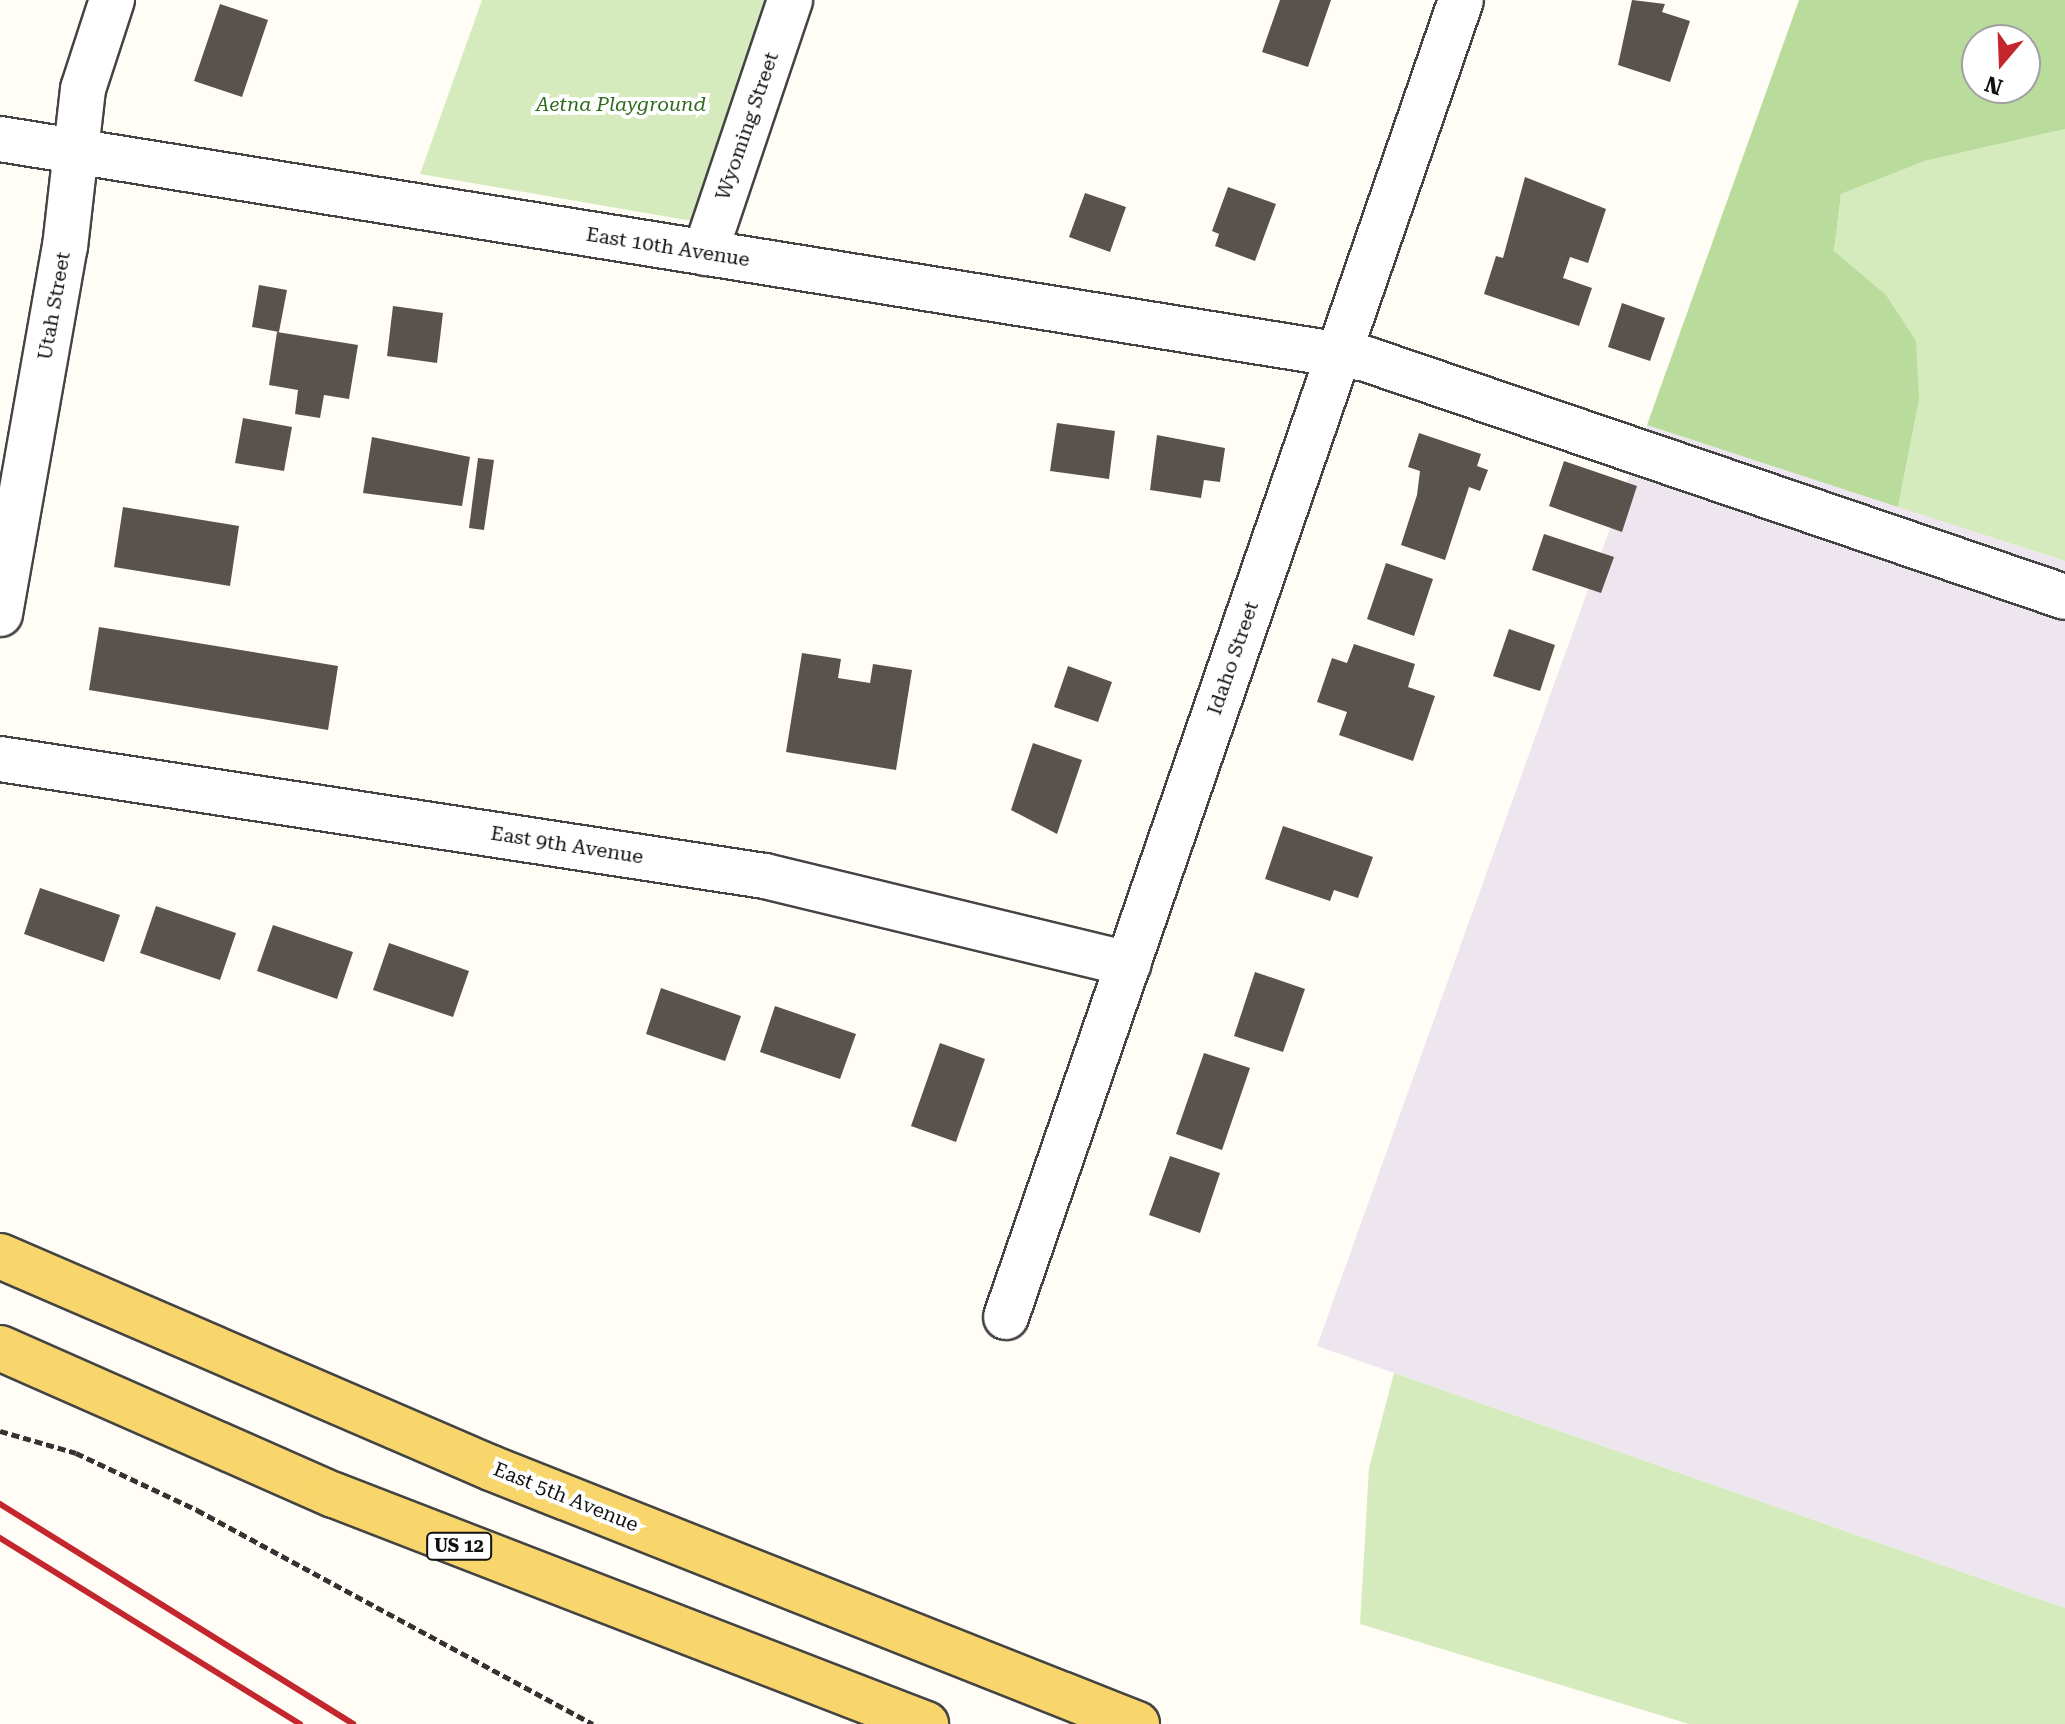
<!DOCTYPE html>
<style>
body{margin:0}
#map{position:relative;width:2065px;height:1724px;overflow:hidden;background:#fffdf5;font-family:"Roboto Serif",serif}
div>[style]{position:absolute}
.industrial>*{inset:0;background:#eee6ef}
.green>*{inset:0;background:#d5ebbd}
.forest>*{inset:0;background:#b9dc9c}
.building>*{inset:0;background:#5a524d}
.path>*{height:5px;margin-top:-2.5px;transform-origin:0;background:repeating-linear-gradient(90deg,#333 0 8px,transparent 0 12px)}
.roads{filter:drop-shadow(2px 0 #444) drop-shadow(-2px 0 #444) drop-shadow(0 2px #444) drop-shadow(0 -2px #444)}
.minor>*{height:44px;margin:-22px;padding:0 22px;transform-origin:22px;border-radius:22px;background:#fff}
.major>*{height:44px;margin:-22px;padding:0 22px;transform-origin:22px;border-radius:22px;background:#f9d66b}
.rail>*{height:6px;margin:-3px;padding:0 3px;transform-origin:3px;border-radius:3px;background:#c4262e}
span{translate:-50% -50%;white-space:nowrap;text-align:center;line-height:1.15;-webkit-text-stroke:8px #fff;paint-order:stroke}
.shield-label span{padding:2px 6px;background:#fff;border:2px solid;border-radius:6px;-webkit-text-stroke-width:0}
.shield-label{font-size:18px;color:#111;font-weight:700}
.park-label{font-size:20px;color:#2f6b1f;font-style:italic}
.street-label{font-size:20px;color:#111}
.north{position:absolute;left:1961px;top:24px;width:80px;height:80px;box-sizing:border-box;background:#fff;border:2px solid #a0a0a0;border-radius:50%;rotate:199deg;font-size:22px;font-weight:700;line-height:32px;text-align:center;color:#111}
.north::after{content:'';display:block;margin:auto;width:28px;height:36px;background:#c4262e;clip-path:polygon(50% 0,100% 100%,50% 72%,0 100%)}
</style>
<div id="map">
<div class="industrial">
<div style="clip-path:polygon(1647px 425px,2065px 561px,2065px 1608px,1317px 1346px)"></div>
</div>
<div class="green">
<div style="clip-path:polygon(482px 0,770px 0,692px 221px,420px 174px)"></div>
<div style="clip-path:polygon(2065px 129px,2065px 561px,1898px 507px,1919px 400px,1834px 251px,1841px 194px,1925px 161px)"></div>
<div style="clip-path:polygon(1394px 1373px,2065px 1608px,2065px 1724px,1689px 1724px,1360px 1624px,1369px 1468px)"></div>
</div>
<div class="forest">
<div style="clip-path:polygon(evenodd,1799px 0,2065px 0,2065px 129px,1925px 161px,1841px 194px,1834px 251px,1886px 295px,1916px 341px,1919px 400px,1898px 507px,1647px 425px,1799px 0,1977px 40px,2025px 40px,2025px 88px,1977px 88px,1977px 40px)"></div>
</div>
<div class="building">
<div style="clip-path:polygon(1280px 0,1331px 0,1308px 67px,1262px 52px)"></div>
<div style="clip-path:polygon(1632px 0,1665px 4px,1662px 12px,1690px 21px,1670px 82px,1618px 65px)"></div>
<div style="clip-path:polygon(220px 4px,268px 20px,242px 97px,194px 81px)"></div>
<div style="clip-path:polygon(1525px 177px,1606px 209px,1588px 263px,1570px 257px,1563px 278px,1592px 288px,1579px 326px,1484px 294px,1496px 256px,1503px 258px)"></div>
<div style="clip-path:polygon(1228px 187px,1276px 204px,1255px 261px,1215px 246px,1219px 234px,1212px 231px)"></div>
<div style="clip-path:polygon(1085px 193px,1126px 207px,1110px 252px,1069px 237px)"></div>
<div style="clip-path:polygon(259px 285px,287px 290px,279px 332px,252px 327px)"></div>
<div style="clip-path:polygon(1622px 303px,1665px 318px,1650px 361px,1608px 347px)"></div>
<div style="clip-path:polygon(393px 306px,443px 313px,437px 363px,387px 356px)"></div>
<div style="clip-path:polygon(277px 332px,358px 345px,349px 399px,324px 395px,320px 418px,295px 414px,298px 390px,269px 385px)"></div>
<div style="clip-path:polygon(243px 418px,292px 427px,284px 471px,235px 463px)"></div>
<div style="clip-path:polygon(1057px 423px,1115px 431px,1109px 479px,1050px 471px)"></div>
<div style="clip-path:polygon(1419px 433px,1481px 454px,1477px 466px,1488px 470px,1480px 491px,1469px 487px,1445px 560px,1401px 545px,1417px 495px,1420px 471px,1408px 467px)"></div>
<div style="clip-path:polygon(1157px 435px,1225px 448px,1220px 482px,1204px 480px,1201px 498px,1150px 490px)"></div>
<div style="clip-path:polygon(372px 437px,470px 457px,462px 506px,363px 493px)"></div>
<div style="clip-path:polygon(478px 458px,494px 460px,484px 530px,469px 528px)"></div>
<div style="clip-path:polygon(1564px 461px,1637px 486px,1622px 532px,1549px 506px)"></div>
<div style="clip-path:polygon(123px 507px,239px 526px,230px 586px,114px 567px)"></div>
<div style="clip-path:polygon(1544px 534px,1614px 557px,1601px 593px,1532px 570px)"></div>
<div style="clip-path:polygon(1386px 563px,1433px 579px,1414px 636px,1367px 619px)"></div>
<div style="clip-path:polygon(99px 627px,338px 666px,328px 730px,89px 690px)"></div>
<div style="clip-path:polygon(1509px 629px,1555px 645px,1540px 691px,1493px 676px)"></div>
<div style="clip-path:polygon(1354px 644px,1415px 664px,1408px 687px,1435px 696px,1413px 761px,1339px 735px,1347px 712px,1317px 702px,1332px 658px,1347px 663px)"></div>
<div style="clip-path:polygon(802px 653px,841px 659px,838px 678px,870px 683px,873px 664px,912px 670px,896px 770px,786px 752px)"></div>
<div style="clip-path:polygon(1068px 666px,1112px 682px,1098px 722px,1054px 707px)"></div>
<div style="clip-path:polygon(1033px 743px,1082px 760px,1057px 834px,1011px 810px)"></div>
<div style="clip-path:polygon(1283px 826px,1373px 857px,1358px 898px,1334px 890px,1330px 901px,1265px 879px)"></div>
<div style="clip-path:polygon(40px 888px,120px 915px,104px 962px,24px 934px)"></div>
<div style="clip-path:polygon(156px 906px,236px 933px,220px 980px,140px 953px)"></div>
<div style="clip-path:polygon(273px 925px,353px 952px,337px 999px,257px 971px)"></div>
<div style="clip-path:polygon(389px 943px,469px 971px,453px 1017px,373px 990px)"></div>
<div style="clip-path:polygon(1255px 972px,1305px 989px,1283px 1052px,1234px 1036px)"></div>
<div style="clip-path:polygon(661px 988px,741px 1016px,725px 1061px,646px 1034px)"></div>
<div style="clip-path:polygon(775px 1006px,856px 1034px,840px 1079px,760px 1052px)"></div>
<div style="clip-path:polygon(940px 1043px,985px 1059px,956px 1142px,911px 1126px)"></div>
<div style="clip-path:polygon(1204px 1053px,1250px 1068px,1222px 1150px,1176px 1134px)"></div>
<div style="clip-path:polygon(1170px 1156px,1220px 1173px,1200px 1233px,1149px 1215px)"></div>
</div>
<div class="path">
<div style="left:0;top:1431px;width:79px;rotate:16.1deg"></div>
<div style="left:76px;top:1453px;width:134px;rotate:25.2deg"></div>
<div style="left:197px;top:1510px;width:450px;rotate:28.4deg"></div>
</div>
<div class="roads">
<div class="minor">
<div style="left:0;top:139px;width:1384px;rotate:9.15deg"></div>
<div style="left:1366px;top:359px;width:738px;rotate:18.8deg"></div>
<div style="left:705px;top:253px;width:267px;rotate:-71.4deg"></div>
<div style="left:0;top:614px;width:373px;rotate:-80deg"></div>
<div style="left:65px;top:247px;width:159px;rotate:-83.5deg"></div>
<div style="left:83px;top:89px;width:94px;rotate:-72deg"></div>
<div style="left:0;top:759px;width:774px;rotate:8.7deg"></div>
<div style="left:765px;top:876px;width:374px;rotate:13.6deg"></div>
<div style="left:1006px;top:1317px;width:1393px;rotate:-70.94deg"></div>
</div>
<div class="major">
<div style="left:0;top:1256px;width:535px;rotate:23.35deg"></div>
<div style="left:491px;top:1468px;width:695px;rotate:21.62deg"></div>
<div style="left:0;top:1348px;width:365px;rotate:23.8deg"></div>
<div style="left:334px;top:1495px;width:635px;rotate:21.15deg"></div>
</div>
</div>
<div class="rail">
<div style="left:0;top:1504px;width:416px;rotate:31.9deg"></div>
<div style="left:0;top:1538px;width:353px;rotate:31.8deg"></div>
</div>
<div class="shield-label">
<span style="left:459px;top:1546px">US 12</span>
</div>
<div class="park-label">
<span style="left:621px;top:104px">Aetna Playground</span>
</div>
<div class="street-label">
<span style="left:747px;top:126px;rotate:-71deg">Wyoming Street</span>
<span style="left:668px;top:247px;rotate:9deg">East 10th Avenue</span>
<span style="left:54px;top:306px;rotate:-80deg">Utah Street</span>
<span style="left:1233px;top:658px;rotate:-71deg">Idaho Street</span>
<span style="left:567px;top:845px;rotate:9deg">East 9th Avenue</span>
<span style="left:566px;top:1497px;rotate:22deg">East 5th Avenue</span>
</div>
<div class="north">N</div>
</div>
